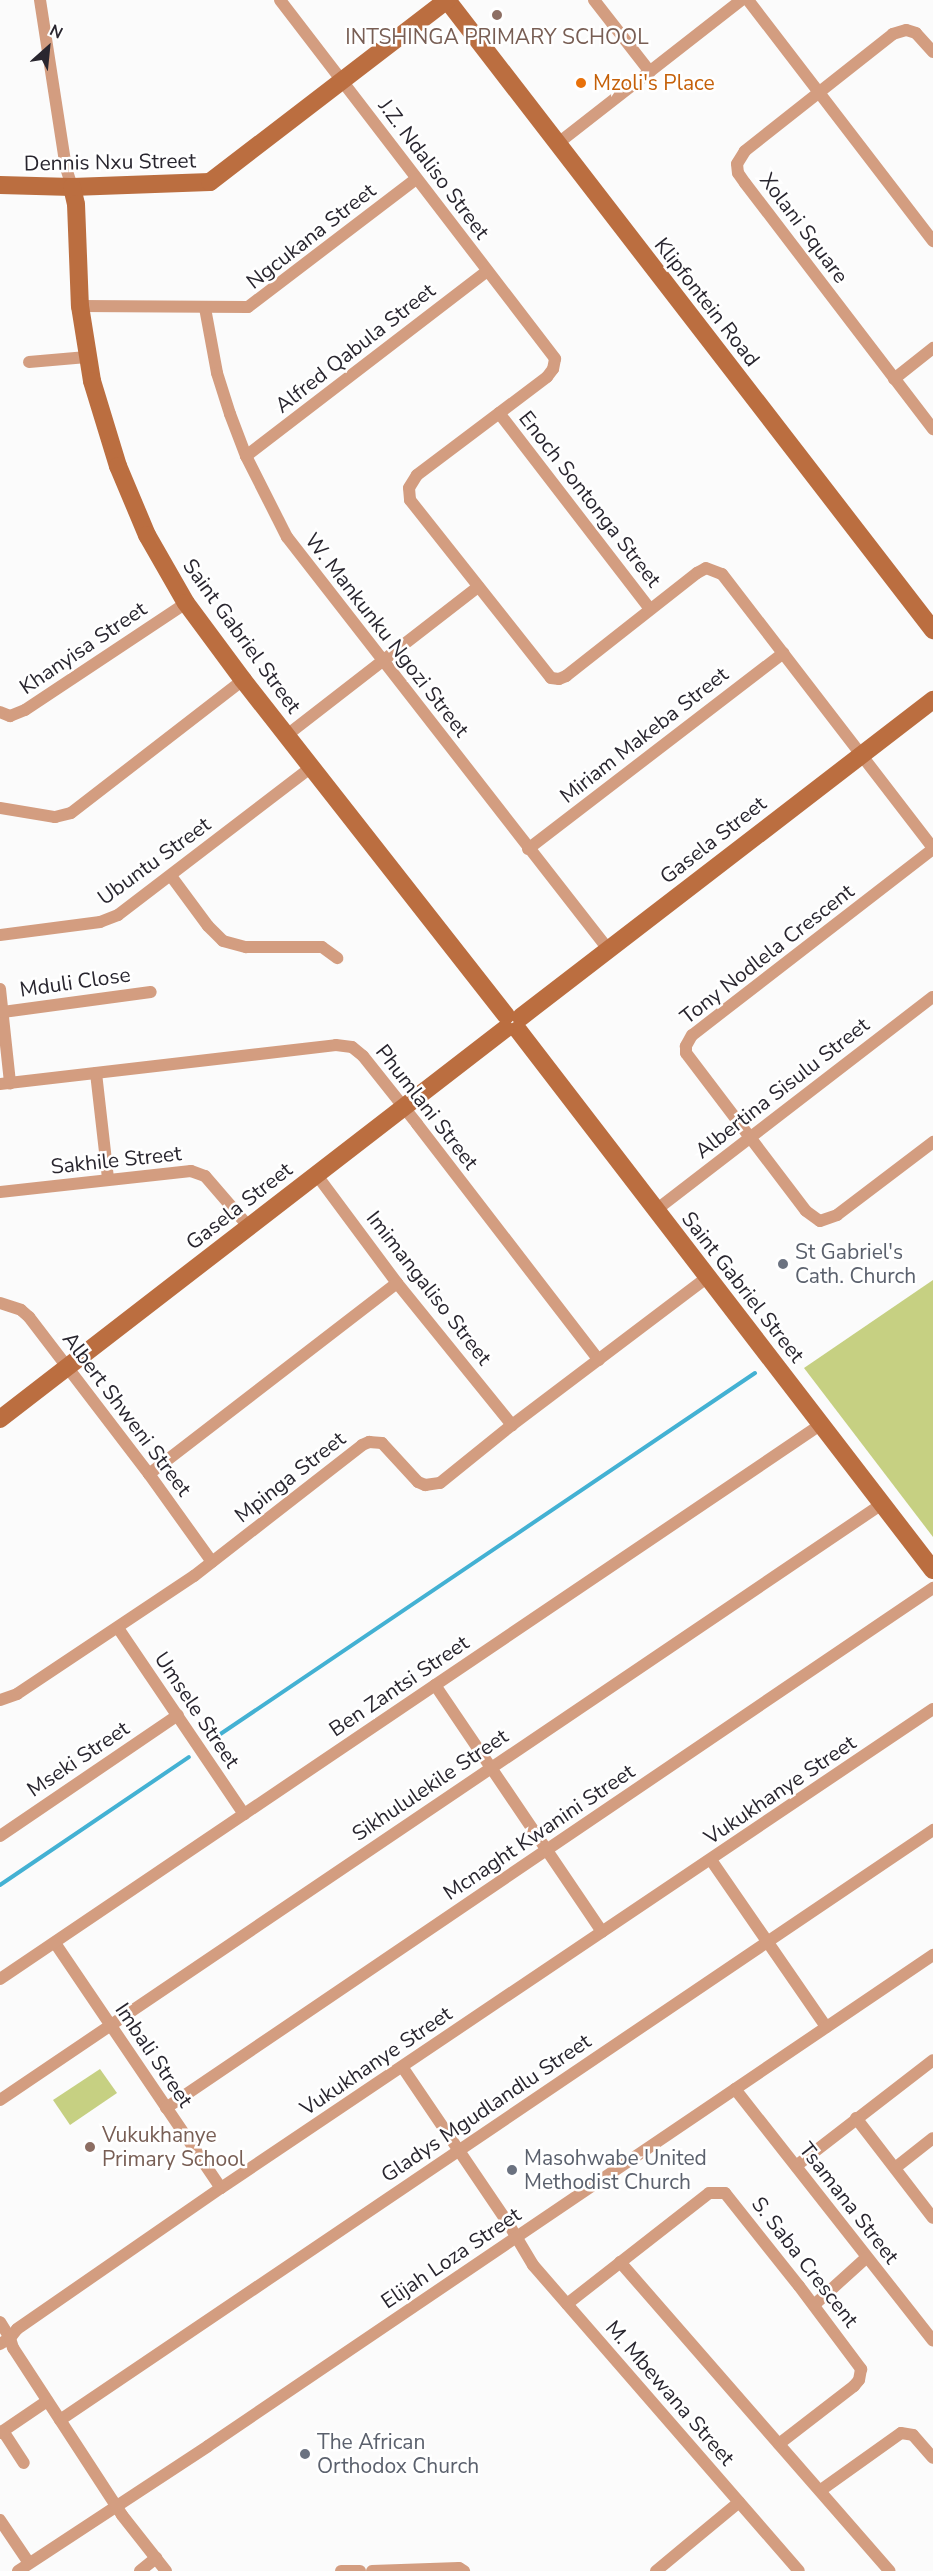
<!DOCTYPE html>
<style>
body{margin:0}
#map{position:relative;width:933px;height:2571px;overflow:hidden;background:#fbfbfb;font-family:"Nunito Sans",sans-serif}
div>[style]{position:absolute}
.green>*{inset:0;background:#c6d082}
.stream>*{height:4px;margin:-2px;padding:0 2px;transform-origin:2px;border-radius:2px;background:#43b1d3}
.street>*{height:12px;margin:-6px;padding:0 6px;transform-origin:6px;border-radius:6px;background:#d39d80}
.secondary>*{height:18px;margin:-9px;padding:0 9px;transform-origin:9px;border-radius:9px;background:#bb6e40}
.dots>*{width:16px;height:16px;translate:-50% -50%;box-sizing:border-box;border:3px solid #fff;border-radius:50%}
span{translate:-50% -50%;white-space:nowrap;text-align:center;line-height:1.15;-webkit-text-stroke:5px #fff;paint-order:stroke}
.education-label{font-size:21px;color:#785e54}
.left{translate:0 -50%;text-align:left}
.food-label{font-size:21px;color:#c56008}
.street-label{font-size:21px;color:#29262f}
.worship-label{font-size:21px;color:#5b616d}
.north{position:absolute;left:18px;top:18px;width:60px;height:60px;-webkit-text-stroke:4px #fff;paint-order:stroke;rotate:27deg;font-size:16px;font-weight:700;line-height:24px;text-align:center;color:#29262f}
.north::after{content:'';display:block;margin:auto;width:21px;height:27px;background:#29262f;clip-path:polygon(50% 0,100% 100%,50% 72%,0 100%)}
</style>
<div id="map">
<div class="green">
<div style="clip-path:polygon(933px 1280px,933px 1537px,804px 1368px)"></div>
<div style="clip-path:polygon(100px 2069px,117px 2093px,70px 2125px,53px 2100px)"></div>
</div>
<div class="stream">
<div style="left:213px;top:1739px;width:654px;rotate:-34.03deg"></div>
<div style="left:0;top:1885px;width:228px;rotate:-34.1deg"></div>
</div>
<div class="street">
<div style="left:40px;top:0;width:170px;rotate:81.2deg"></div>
<div style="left:66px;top:168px;width:20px;rotate:72deg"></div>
<div style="left:280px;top:0;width:452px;rotate:52.5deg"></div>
<div style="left:555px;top:359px;width:10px;rotate:101deg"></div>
<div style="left:553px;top:369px;width:10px;rotate:127deg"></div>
<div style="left:547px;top:377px;width:163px;rotate:143deg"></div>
<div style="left:417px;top:475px;width:15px;rotate:122deg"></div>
<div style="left:409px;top:488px;width:12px;rotate:85deg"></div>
<div style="left:410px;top:500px;width:227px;rotate:51.6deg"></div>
<div style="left:551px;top:678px;width:8px;rotate:7deg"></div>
<div style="left:559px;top:679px;width:8px;rotate:-23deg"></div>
<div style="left:566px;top:676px;width:167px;rotate:-38.2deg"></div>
<div style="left:697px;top:573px;width:10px;rotate:-29deg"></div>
<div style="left:706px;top:568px;width:17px;rotate:21deg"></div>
<div style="left:722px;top:574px;width:346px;rotate:52.4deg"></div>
<div style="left:594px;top:0;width:91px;rotate:52.1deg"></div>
<div style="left:748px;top:0;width:304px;rotate:52.5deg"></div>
<div style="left:933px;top:52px;width:25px;rotate:-132deg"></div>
<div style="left:916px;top:33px;width:10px;rotate:-163deg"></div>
<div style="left:906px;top:30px;width:14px;rotate:163deg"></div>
<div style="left:893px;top:34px;width:189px;rotate:141.7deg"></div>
<div style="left:745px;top:151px;width:15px;rotate:122deg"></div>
<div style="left:737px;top:164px;width:9px;rotate:84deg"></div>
<div style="left:738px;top:173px;width:12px;rotate:55deg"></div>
<div style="left:745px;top:183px;width:310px;rotate:52.6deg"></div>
<div style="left:557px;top:144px;width:234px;rotate:-38deg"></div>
<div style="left:80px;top:306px;width:168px;rotate:0.3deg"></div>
<div style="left:248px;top:307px;width:211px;rotate:-37.3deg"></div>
<div style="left:205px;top:308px;width:66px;rotate:79.5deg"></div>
<div style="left:217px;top:373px;width:43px;rotate:72.4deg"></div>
<div style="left:230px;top:414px;width:45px;rotate:69.1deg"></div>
<div style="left:246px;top:456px;width:91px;rotate:63.2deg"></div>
<div style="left:287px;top:537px;width:522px;rotate:52.08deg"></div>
<div style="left:29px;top:362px;width:58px;rotate:-4.9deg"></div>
<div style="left:894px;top:379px;width:50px;rotate:-38.5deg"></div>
<div style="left:499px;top:413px;width:247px;rotate:52.4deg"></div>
<div style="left:246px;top:456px;width:304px;rotate:-37.5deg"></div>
<div style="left:0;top:712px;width:11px;rotate:22deg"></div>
<div style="left:10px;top:716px;width:16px;rotate:-22deg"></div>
<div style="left:25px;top:710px;width:193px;rotate:-33.6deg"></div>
<div style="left:287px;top:735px;width:242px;rotate:-37.8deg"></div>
<div style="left:0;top:808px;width:56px;rotate:9.3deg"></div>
<div style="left:55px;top:817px;width:16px;rotate:-14deg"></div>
<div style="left:71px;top:813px;width:217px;rotate:-37.7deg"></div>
<div style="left:528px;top:849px;width:322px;rotate:-37.5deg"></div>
<div style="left:933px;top:849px;width:304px;rotate:142.3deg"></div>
<div style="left:692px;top:1035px;width:13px;rotate:119deg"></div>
<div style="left:686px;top:1046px;width:7px;rotate:90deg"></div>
<div style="left:686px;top:1053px;width:198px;rotate:52.8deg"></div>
<div style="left:806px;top:1211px;width:17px;rotate:36deg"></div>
<div style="left:820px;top:1221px;width:18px;rotate:-19deg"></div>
<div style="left:837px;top:1215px;width:121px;rotate:-37.2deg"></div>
<div style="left:171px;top:876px;width:62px;rotate:53.5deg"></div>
<div style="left:208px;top:926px;width:21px;rotate:45deg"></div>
<div style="left:223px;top:941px;width:24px;rotate:15deg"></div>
<div style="left:246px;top:947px;width:76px"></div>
<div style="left:322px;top:947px;width:19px;rotate:36deg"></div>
<div style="left:0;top:935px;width:101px;rotate:-7.4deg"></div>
<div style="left:100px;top:922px;width:19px;rotate:-21deg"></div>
<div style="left:118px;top:915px;width:242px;rotate:-37.4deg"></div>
<div style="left:0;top:989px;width:95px;rotate:83.9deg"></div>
<div style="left:3px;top:1012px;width:149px;rotate:-7.7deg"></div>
<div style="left:96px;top:1073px;width:106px;rotate:83.5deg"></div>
<div style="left:0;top:1084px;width:338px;rotate:-6.6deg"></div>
<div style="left:336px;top:1045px;width:16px;rotate:7deg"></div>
<div style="left:352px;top:1047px;width:14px;rotate:39deg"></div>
<div style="left:363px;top:1056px;width:87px;rotate:51.5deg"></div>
<div style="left:417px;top:1124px;width:298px;rotate:52.4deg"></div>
<div style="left:316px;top:1174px;width:136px;rotate:53.4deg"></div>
<div style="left:397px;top:1283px;width:183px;rotate:51deg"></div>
<div style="left:0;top:1192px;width:192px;rotate:-6.3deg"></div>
<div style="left:191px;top:1171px;width:15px;rotate:20deg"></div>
<div style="left:205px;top:1176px;width:67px;rotate:49.2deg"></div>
<div style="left:656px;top:1210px;width:349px;rotate:-37.6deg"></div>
<div style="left:0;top:1303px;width:22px;rotate:18deg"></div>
<div style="left:21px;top:1310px;width:11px;rotate:41deg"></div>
<div style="left:29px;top:1317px;width:198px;rotate:52.6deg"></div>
<div style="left:149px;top:1474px;width:108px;rotate:54.4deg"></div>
<div style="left:149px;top:1474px;width:313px;rotate:-37.6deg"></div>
<div style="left:118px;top:1628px;width:225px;rotate:55.9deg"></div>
<div style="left:435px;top:1685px;width:298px;rotate:55.9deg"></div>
<div style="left:0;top:1700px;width:18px;rotate:-19deg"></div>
<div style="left:17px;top:1694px;width:213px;rotate:-33.7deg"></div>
<div style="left:194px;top:1576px;width:213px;rotate:-37.9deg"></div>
<div style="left:362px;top:1445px;width:8px;rotate:-23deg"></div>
<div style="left:369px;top:1442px;width:13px;rotate:4deg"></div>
<div style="left:382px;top:1443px;width:53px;rotate:47.3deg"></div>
<div style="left:418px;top:1482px;width:8px;rotate:23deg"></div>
<div style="left:425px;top:1485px;width:15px;rotate:-8deg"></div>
<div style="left:440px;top:1483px;width:92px;rotate:-38.9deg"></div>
<div style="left:512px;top:1425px;width:246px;rotate:-37.1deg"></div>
<div style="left:0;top:1836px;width:215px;rotate:-34.2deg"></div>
<div style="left:711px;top:1860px;width:203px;rotate:55.4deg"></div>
<div style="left:55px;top:1943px;width:296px;rotate:55.9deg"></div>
<div style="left:0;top:1979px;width:990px;rotate:-34.04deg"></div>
<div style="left:403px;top:2068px;width:187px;rotate:55.9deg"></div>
<div style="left:508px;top:2223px;width:49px;rotate:59.2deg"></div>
<div style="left:533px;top:2265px;width:405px;rotate:49deg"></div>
<div style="left:735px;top:2089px;width:320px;rotate:51.8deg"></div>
<div style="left:0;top:2100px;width:1064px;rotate:-34.05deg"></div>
<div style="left:166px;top:2108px;width:927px;rotate:-34.14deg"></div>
<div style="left:856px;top:2118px;width:126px;rotate:52.4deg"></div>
<div style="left:796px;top:2166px;width:173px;rotate:-37.7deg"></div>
<div style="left:895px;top:2168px;width:48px;rotate:-38.3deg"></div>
<div style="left:620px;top:2262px;width:410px;rotate:48.9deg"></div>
<div style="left:567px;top:2304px;width:180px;rotate:-38deg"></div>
<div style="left:709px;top:2193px;width:16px"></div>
<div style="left:725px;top:2193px;width:119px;rotate:51.5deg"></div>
<div style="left:799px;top:2286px;width:104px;rotate:53.2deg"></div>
<div style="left:861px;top:2369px;width:11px;rotate:100deg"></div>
<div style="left:859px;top:2380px;width:8px;rotate:130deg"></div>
<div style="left:854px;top:2386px;width:95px;rotate:142.3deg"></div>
<div style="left:814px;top:2305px;width:70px;rotate:-42.1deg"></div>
<div style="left:0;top:2322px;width:19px;rotate:58deg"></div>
<div style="left:10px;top:2338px;width:12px;rotate:149deg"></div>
<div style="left:60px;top:2420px;width:1054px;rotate:-34.05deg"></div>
<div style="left:3px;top:2431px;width:38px;rotate:57deg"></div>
<div style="left:0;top:2433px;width:57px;rotate:-34.2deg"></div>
<div style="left:821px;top:2490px;width:98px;rotate:-35.5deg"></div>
<div style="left:901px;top:2433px;width:12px;rotate:9deg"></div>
<div style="left:913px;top:2435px;width:30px;rotate:49deg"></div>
<div style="left:0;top:2520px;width:52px;rotate:56deg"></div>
<div style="left:18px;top:2571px;width:227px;rotate:-33.3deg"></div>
<div style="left:208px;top:2446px;width:876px;rotate:-34.11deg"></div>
<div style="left:140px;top:2571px;width:21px;rotate:-39deg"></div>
<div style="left:166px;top:2571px;width:71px;rotate:-128.2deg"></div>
<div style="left:122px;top:2515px;width:199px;rotate:-123.1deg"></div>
<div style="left:13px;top:2348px;width:10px;rotate:-107deg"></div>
<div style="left:10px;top:2338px;width:11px;rotate:-52deg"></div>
<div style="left:17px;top:2329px;width:248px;rotate:-34.7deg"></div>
<div style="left:221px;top:2188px;width:858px;rotate:-33.93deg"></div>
<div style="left:341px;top:2571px;width:19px"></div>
<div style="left:372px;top:2571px;width:87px;rotate:-2deg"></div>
<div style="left:459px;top:2568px;width:6px;rotate:31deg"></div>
<div style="left:656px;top:2571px;width:108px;rotate:-39.7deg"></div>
</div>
<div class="secondary">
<div style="left:447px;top:0;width:796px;rotate:52.35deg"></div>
<div style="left:0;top:185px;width:72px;rotate:1.6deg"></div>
<div style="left:72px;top:187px;width:138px;rotate:-2.1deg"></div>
<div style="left:210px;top:182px;width:299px;rotate:-37.5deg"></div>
<div style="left:72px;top:187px;width:17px;rotate:77deg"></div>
<div style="left:76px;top:204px;width:102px;rotate:87.8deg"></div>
<div style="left:80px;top:306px;width:76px;rotate:80.9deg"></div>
<div style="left:92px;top:381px;width:89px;rotate:73deg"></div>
<div style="left:118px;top:466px;width:75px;rotate:67.2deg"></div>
<div style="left:147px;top:535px;width:78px;rotate:60.2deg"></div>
<div style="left:186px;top:603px;width:96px;rotate:53.5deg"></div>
<div style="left:243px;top:680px;width:426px;rotate:51.9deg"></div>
<div style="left:521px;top:1017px;width:520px;rotate:-37.58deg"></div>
<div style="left:518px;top:1030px;width:681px;rotate:52.46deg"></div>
<div style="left:0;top:1419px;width:638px;rotate:-37.68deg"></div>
</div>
<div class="dots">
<div style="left:497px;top:15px;background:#8d6e63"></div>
<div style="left:581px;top:83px;background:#e8710a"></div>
<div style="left:783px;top:1264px;background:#6b7280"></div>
<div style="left:90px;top:2147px;background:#8d6e63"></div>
<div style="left:512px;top:2170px;background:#6b7280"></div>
<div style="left:305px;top:2454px;background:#6b7280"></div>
</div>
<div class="education-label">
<span style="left:497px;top:37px">INTSHINGA PRIMARY SCHOOL</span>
<span class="left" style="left:102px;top:2147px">Vukukhanye<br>Primary School</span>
</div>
<div class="food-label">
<span class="left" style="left:593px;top:83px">Mzoli's Place</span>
</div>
<div class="street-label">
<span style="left:110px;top:162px;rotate:-1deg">Dennis Nxu Street</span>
<span style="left:434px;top:169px;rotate:53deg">J.Z. Ndaliso Street</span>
<span style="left:804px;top:228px;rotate:53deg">Xolani Square</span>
<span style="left:311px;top:236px;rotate:-38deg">Ngcukana Street</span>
<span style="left:707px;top:302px;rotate:52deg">Klipfontein Road</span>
<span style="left:355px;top:348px;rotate:-38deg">Alfred Qabula Street</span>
<span style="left:590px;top:499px;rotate:52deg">Enoch Sontonga Street</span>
<span style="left:387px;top:635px;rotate:52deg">W. Mankunku Ngozi Street</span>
<span style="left:242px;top:636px;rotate:54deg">Saint Gabriel Street</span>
<span style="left:83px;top:648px;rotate:-34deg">Khanyisa Street</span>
<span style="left:644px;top:735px;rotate:-38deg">Miriam Makeba Street</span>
<span style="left:713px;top:840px;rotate:-38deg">Gasela Street</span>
<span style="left:154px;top:861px;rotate:-36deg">Ubuntu Street</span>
<span style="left:767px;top:954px;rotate:-38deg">Tony Nodlela Crescent</span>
<span style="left:75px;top:982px;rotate:-8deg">Mduli Close</span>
<span style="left:782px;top:1088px;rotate:-38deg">Albertina Sisulu Street</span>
<span style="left:427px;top:1107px;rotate:52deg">Phumlani Street</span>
<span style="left:116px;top:1160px;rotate:-6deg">Sakhile Street</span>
<span style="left:239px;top:1206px;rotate:-38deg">Gasela Street</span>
<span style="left:743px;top:1287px;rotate:52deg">Saint Gabriel Street</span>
<span style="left:429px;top:1288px;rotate:52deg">Imimangaliso Street</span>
<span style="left:127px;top:1414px;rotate:53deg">Albert Shweni Street</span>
<span style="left:290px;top:1477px;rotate:-38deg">Mpinga Street</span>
<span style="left:399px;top:1686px;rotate:-34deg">Ben Zantsi Street</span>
<span style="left:197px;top:1710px;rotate:56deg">Umsele Street</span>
<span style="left:78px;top:1759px;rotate:-34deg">Mseki Street</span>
<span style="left:430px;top:1785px;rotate:-34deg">Sikhululekile Street</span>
<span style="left:780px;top:1790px;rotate:-34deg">Vukukhanye Street</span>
<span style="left:539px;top:1832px;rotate:-34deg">Mcnaght Kwanini Street</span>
<span style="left:154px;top:2055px;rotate:56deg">Imbali Street</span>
<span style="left:376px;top:2061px;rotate:-34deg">Vukukhanye Street</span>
<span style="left:486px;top:2108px;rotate:-34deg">Gladys Mgudlandlu Street</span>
<span style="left:849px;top:2203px;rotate:52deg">Tsamana Street</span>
<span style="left:451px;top:2258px;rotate:-34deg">Elijah Loza Street</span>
<span style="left:805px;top:2262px;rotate:52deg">S. Saba Crescent</span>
<span style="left:670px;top:2393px;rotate:49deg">M. Mbewana Street</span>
</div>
<div class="worship-label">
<span class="left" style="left:795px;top:1264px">St Gabriel's<br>Cath. Church</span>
<span class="left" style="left:524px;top:2170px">Masohwabe United<br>Methodist Church</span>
<span class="left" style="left:317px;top:2454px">The African<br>Orthodox Church</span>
</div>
<div class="north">N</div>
</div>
